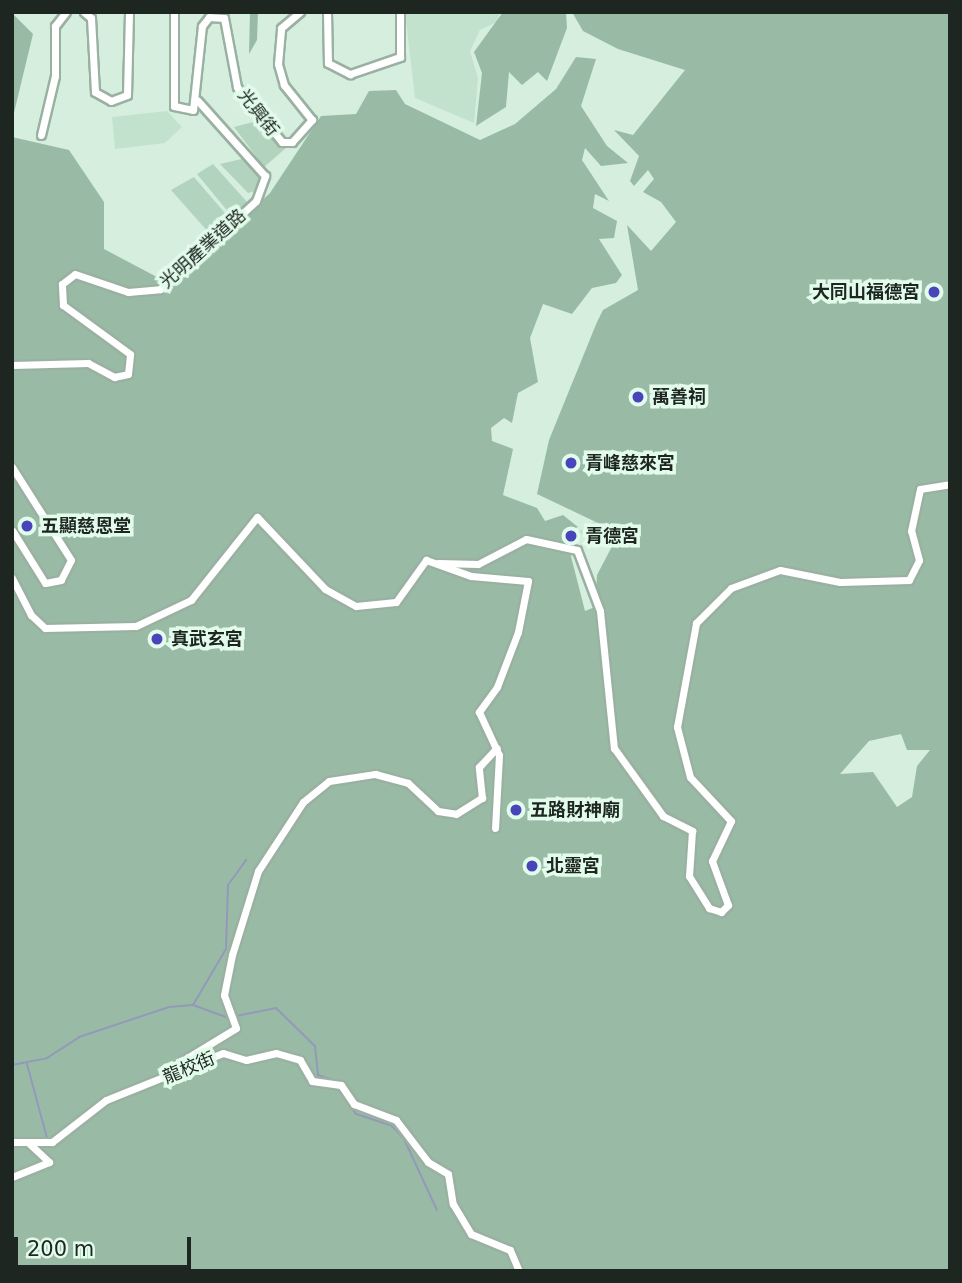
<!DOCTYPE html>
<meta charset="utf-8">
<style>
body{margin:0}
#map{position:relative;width:962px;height:1283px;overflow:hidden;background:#d5eede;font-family:"DejaVu Sans","Noto Sans TC",sans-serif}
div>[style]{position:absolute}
.built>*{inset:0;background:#c3e2ce}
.green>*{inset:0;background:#b2d3be}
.forest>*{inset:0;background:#99bba6}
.stream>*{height:2px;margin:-1px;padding:0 1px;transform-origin:1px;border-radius:1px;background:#9399b9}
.roads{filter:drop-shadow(2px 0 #9ab1a2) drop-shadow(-2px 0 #9ab1a2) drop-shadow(0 2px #9ab1a2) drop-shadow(0 -2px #9ab1a2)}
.street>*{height:7px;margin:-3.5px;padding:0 3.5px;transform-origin:3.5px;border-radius:3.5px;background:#fff}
.dots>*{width:19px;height:19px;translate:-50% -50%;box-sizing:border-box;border:4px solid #e2fbeb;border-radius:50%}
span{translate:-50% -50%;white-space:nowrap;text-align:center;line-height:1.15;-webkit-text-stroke:7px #e2fbeb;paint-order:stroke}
.street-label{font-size:18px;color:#1d2620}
.poi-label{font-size:18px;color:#1d2620;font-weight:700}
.right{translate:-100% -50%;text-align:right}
.left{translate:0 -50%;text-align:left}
.frame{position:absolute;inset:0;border:14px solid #1d2620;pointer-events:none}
.scale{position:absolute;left:14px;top:1237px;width:177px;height:32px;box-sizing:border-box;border:4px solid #1d2620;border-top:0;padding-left:9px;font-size:21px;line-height:24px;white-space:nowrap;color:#1d2620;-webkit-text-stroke:5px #e2fbeb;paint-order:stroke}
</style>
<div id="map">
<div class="built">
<div style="clip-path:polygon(405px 12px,500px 12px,497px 22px,480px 30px,470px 51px,478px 78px,474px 123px,415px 98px)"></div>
<div style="clip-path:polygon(167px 111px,182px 127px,165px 143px,115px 149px,112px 117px)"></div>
<div style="clip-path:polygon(595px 521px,605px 531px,598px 544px,578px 532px)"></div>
</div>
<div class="green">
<div style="clip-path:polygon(257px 121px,286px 148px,264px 167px,234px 127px)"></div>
<div style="clip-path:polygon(246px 158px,262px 173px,259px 190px,248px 193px,220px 164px)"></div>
<div style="clip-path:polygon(213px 164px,248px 203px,230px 214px,197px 174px)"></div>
<div style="clip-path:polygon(194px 177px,230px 219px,210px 234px,171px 190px)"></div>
</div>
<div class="forest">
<div style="clip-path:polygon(250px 12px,258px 12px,257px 40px,249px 54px)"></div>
<div style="clip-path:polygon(503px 12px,566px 12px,567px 28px,547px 81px,538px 72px,522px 85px,509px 72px,506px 107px,476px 126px,482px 73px,474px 52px)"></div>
<div style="clip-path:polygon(evenodd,572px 12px,950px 12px,950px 1271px,12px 1271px,12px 137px,69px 150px,104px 202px,104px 249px,172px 285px,270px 193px,321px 116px,356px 114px,369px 91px,396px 90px,405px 104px,480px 140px,515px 124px,556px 89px,576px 57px,596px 59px,581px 106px,607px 146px,628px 163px,601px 166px,585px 148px,582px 160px,609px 201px,595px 194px,593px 208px,617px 221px,614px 238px,599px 239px,622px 275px,616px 283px,592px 288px,572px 314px,543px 304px,530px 338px,538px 382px,518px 393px,512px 423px,504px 418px,491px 428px,492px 441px,513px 449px,503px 495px,537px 508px,545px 521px,563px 515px,578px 527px,565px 533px,585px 611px,595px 607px,597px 575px,619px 533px,537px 494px,549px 440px,597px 322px,603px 310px,638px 290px,627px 225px,651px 251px,676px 222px,661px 202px,643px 192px,654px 179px,648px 170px,634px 186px,630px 181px,639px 156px,614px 130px,633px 135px,685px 70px,618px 49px,583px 31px,572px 12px,901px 734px,907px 750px,930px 750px,917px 766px,912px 797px,897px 807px,873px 772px,840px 774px,869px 741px,901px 734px)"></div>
<div style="clip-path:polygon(12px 13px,33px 34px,12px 121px)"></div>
</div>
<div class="stream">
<div style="left:193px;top:1005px;width:65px;rotate:-59.5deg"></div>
<div style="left:226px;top:949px;width:64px;rotate:-88.2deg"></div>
<div style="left:228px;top:885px;width:31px;rotate:-54deg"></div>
<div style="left:236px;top:1016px;width:41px;rotate:-11.3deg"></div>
<div style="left:276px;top:1008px;width:54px;rotate:44.3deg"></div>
<div style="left:315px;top:1046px;width:29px;rotate:84deg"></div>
<div style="left:318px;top:1075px;width:19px;rotate:18deg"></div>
<div style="left:27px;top:1064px;width:77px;rotate:74.9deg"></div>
<div style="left:12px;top:1065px;width:36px;rotate:-11deg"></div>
<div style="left:47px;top:1058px;width:38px;rotate:-33deg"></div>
<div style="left:79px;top:1037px;width:95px;rotate:-18.4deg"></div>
<div style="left:169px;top:1007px;width:24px;rotate:-5deg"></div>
<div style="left:193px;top:1005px;width:38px;rotate:20deg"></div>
<div style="left:339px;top:1089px;width:30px;rotate:56deg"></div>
<div style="left:356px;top:1114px;width:38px;rotate:18deg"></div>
<div style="left:392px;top:1126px;width:18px;rotate:47deg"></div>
<div style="left:404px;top:1139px;width:78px;rotate:65.1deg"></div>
</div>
<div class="roads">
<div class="street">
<div style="left:84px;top:12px;width:9px;rotate:41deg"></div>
<div style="left:91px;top:18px;width:74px;rotate:86.9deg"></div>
<div style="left:95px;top:92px;width:18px;rotate:29deg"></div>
<div style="left:111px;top:101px;width:17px;rotate:-21deg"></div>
<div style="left:127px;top:95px;width:83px;rotate:-88.6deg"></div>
<div style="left:174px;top:12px;width:94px;rotate:90deg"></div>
<div style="left:174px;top:106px;width:19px;rotate:12deg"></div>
<div style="left:193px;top:110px;width:84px;rotate:-83.9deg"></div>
<div style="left:202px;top:26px;width:11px;rotate:-52deg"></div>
<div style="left:209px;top:17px;width:15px;rotate:4deg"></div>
<div style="left:224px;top:18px;width:70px;rotate:79.3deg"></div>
<div style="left:237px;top:87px;width:71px;rotate:50.7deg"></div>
<div style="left:282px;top:142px;width:10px"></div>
<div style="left:292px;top:142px;width:30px;rotate:-48deg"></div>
<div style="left:312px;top:120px;width:45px;rotate:-128.7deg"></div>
<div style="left:284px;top:85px;width:22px;rotate:-106deg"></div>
<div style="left:278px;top:64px;width:36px;rotate:-85deg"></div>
<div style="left:281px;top:28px;width:25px;rotate:-40deg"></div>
<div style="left:327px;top:12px;width:51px;rotate:88.9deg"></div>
<div style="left:328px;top:63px;width:25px;rotate:27deg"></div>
<div style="left:350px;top:74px;width:53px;rotate:-18.8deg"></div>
<div style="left:400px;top:57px;width:45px;rotate:-90deg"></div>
<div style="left:41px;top:135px;width:61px;rotate:-76.7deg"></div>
<div style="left:55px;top:76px;width:50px;rotate:-90deg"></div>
<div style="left:55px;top:26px;width:18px;rotate:-52deg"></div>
<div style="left:12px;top:365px;width:76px;rotate:-1.5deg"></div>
<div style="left:88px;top:363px;width:30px;rotate:28deg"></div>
<div style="left:114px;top:377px;width:14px;rotate:-12deg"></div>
<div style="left:128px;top:374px;width:20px;rotate:-84deg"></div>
<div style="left:130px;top:354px;width:83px;rotate:-143.8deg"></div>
<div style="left:63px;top:305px;width:21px;rotate:-93deg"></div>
<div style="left:62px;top:284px;width:16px;rotate:-38deg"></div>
<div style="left:75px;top:274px;width:56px;rotate:18.8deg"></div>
<div style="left:128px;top:292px;width:32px;rotate:-5deg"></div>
<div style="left:160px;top:289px;width:130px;rotate:-42.5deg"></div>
<div style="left:256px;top:201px;width:27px;rotate:-70deg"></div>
<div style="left:265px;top:176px;width:101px;rotate:-131.8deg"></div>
<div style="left:12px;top:467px;width:110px;rotate:57.6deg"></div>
<div style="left:71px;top:560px;width:22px;rotate:117deg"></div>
<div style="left:61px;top:580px;width:16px;rotate:169deg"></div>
<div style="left:45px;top:583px;width:62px;rotate:-121.9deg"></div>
<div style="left:438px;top:563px;width:40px;rotate:1.4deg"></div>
<div style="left:478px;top:564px;width:54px;rotate:-27.5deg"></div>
<div style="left:526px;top:539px;width:52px;rotate:12.2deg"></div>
<div style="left:577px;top:550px;width:65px;rotate:69.3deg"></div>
<div style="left:600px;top:611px;width:138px;rotate:84.2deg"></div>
<div style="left:614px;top:748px;width:84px;rotate:54.2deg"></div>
<div style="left:663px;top:816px;width:33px;rotate:27deg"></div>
<div style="left:692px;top:831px;width:45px;rotate:93.8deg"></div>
<div style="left:689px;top:876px;width:38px;rotate:58deg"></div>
<div style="left:709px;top:908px;width:13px;rotate:18deg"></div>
<div style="left:721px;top:912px;width:10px;rotate:-45deg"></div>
<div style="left:728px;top:905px;width:47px;rotate:-110deg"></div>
<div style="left:712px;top:861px;width:44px;rotate:-64.6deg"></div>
<div style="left:731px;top:821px;width:60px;rotate:-133deg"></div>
<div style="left:690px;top:777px;width:52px;rotate:-104.6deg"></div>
<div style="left:677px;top:727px;width:106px;rotate:-79.6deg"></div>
<div style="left:696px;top:623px;width:49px;rotate:-45deg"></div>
<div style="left:731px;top:588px;width:52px;rotate:-20.2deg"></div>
<div style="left:780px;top:570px;width:61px;rotate:11.3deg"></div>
<div style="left:840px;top:582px;width:69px;rotate:-1.7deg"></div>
<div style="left:909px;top:580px;width:22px;rotate:-63deg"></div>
<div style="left:919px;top:560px;width:30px;rotate:-105deg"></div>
<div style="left:911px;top:531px;width:43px;rotate:-77.9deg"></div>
<div style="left:920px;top:489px;width:30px;rotate:-9deg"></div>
<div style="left:12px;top:578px;width:42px;rotate:62.8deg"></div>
<div style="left:31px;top:615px;width:19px;rotate:43deg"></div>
<div style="left:45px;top:628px;width:91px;rotate:-1.3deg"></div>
<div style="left:136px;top:626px;width:61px;rotate:-25.3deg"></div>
<div style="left:191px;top:600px;width:106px;rotate:-51.5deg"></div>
<div style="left:257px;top:517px;width:99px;rotate:46.6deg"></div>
<div style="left:325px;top:589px;width:35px;rotate:29deg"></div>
<div style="left:356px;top:606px;width:40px;rotate:-5.7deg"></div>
<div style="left:396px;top:602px;width:52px;rotate:-54.5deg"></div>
<div style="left:426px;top:560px;width:48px;rotate:19.6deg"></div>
<div style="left:471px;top:576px;width:57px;rotate:5deg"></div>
<div style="left:528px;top:581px;width:52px;rotate:101.1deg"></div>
<div style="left:518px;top:632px;width:59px;rotate:110.9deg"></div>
<div style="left:497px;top:687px;width:31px;rotate:126deg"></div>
<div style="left:479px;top:712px;width:47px;rotate:65.1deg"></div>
<div style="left:499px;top:755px;width:73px;rotate:93.1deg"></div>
<div style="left:171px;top:1076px;width:19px;rotate:-54deg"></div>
<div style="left:182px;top:1061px;width:63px;rotate:-31.4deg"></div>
<div style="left:236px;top:1028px;width:35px;rotate:-110deg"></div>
<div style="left:224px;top:995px;width:41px;rotate:-78.7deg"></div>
<div style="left:232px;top:955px;width:88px;rotate:-72.8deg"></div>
<div style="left:258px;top:871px;width:82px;rotate:-56.9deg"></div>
<div style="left:303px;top:802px;width:33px;rotate:-39deg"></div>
<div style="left:329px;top:781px;width:47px;rotate:-8.7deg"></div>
<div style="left:375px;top:774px;width:34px;rotate:15deg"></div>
<div style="left:408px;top:783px;width:41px;rotate:43deg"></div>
<div style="left:438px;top:811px;width:18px;rotate:9deg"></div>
<div style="left:456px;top:814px;width:31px;rotate:-32deg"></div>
<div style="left:482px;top:798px;width:31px;rotate:-96deg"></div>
<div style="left:479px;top:767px;width:26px;rotate:-47deg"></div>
<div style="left:12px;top:1142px;width:40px"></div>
<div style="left:52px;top:1142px;width:68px;rotate:-37.9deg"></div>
<div style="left:106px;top:1100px;width:126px;rotate:-21.9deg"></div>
<div style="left:223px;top:1053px;width:24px;rotate:17deg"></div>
<div style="left:246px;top:1060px;width:31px;rotate:-13deg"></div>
<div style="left:276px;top:1053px;width:25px;rotate:16deg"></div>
<div style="left:300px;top:1060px;width:24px;rotate:60deg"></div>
<div style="left:312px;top:1081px;width:29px;rotate:8deg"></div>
<div style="left:341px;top:1085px;width:23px;rotate:56deg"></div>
<div style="left:354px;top:1104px;width:45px;rotate:20.9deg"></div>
<div style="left:396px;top:1120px;width:53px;rotate:52.7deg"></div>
<div style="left:428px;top:1162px;width:23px;rotate:31deg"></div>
<div style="left:448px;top:1174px;width:30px;rotate:81deg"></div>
<div style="left:453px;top:1204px;width:35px;rotate:59deg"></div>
<div style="left:471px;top:1234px;width:42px;rotate:22.3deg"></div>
<div style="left:510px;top:1250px;width:23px;rotate:67deg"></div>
<div style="left:12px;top:1177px;width:40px;rotate:-22deg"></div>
<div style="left:49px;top:1162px;width:26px;rotate:-137deg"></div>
</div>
</div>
<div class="dots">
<div style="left:934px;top:292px;background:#4845bb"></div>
<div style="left:638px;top:397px;background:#4845bb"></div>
<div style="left:571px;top:463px;background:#4845bb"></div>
<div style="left:27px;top:526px;background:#4845bb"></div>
<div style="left:571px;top:536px;background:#4845bb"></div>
<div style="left:157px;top:639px;background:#4845bb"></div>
<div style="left:516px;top:810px;background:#4845bb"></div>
<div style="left:532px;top:866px;background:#4845bb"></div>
</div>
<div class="street-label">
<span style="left:258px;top:113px;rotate:52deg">光興街</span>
<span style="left:203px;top:249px;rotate:-42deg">光明產業道路</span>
<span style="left:189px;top:1068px;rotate:-23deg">龍校街</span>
</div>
<div class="poi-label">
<span class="right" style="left:920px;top:292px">大同山福德宮</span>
<span class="left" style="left:652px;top:397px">萬善祠</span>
<span class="left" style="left:585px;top:463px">青峰慈來宮</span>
<span class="left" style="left:41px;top:526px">五顯慈恩堂</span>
<span class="left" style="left:585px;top:536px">青德宮</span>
<span class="left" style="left:171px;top:639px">真武玄宮</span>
<span class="left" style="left:530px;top:810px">五路財神廟</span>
<span class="left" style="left:546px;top:866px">北靈宮</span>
</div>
<div class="frame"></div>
<div class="scale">200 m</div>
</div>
